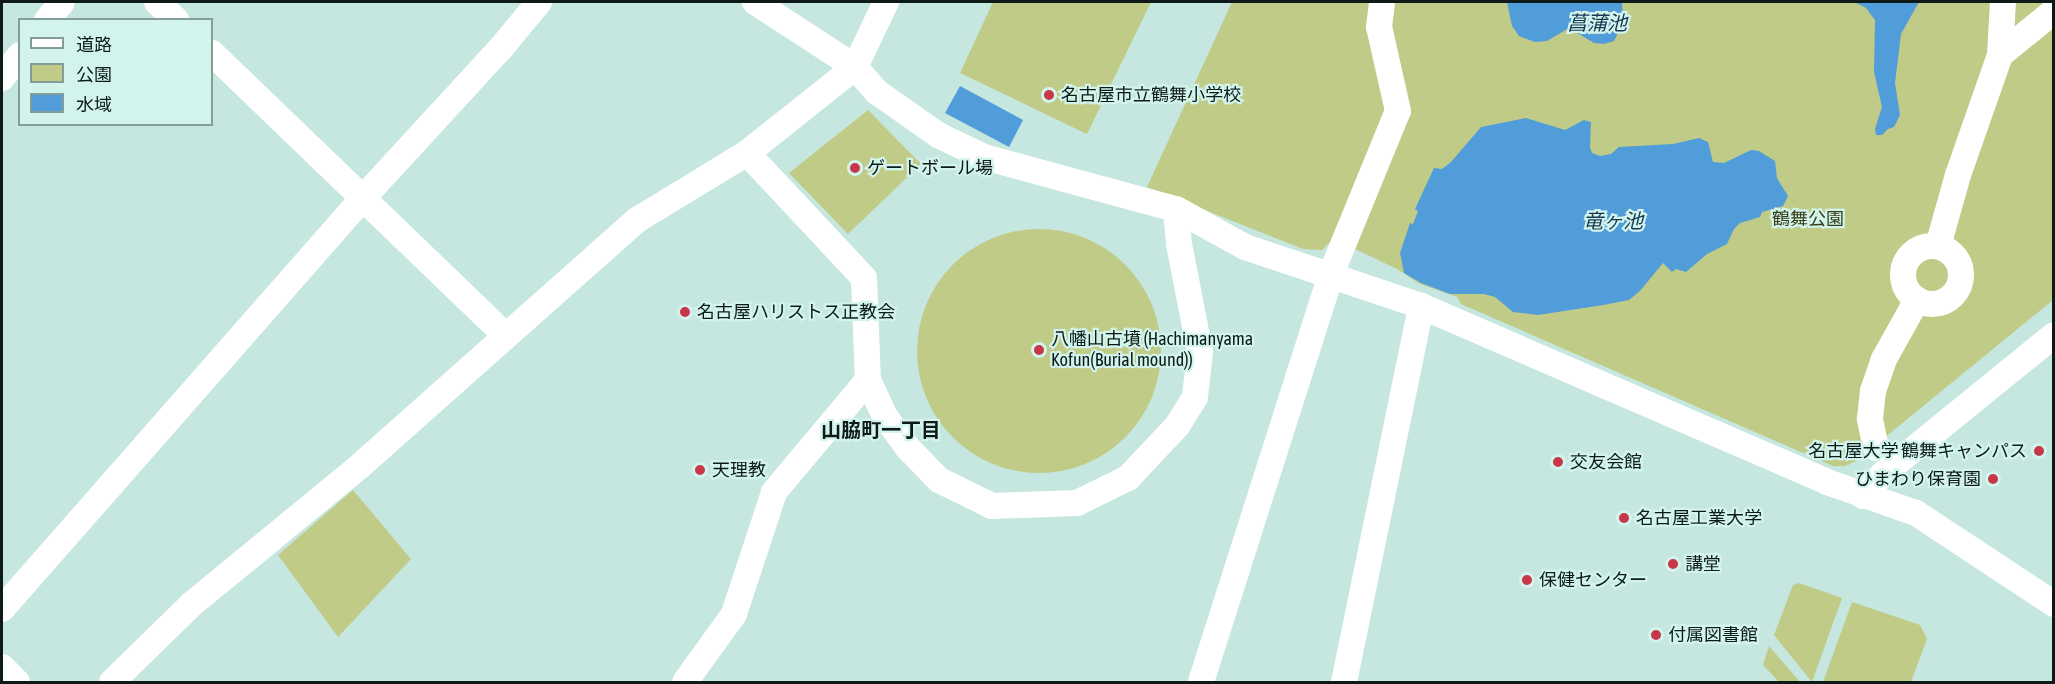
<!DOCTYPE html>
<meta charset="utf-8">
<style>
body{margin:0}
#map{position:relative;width:2055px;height:684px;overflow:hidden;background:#c5e7df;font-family:"Asap Condensed","Noto Sans JP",sans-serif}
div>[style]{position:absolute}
.green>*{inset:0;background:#c0cb87}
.round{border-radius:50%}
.water>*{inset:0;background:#519dda}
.minor>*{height:26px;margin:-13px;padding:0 13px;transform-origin:13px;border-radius:13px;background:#fff}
.minor>.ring{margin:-13px;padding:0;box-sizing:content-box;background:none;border:26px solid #fff;border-radius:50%}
.dots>*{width:16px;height:16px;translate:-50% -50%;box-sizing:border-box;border:3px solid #d2f4ed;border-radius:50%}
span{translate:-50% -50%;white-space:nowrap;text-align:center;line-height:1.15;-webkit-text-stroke:4.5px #d2f4ed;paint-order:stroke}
.poi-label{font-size:18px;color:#0d1a17}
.left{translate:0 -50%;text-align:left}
.right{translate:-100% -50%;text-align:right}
.park-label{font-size:18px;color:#383d16}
.water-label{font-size:20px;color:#173751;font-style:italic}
.neighbourhood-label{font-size:20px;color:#0d1a17;font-weight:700}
.frame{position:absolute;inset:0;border:3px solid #0d1a17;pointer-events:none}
.legend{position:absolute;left:18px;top:18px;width:195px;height:108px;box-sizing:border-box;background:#d2f4ed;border:2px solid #839d97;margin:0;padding:8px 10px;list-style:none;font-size:18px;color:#0d1a17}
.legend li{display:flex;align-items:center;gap:12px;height:30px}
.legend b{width:30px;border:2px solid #839d97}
</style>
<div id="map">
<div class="green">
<div style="clip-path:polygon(993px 2px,1151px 2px,1087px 134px,960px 73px)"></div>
<div style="clip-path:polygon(1232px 2px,2053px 2px,2053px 300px,1856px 461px,1845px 466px,1833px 466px,1461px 304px,1457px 297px,1420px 284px,1397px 269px,1353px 248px,1329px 243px,1322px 250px,1303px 249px,1147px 187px)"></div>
<div style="clip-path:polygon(868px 110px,921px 164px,848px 234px,789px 173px)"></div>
<div class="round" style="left:917px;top:229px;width:244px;height:244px"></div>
<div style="clip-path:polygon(353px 490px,411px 559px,338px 637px,278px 555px)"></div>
<div style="clip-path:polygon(1799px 583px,1842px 598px,1812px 682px,1774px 635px,1793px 585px)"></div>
<div style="clip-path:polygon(1852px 602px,1920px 625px,1927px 639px,1911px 682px,1823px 682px)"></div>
<div style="clip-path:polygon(1769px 646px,1800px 682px,1779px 682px,1763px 665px)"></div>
</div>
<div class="water">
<div style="clip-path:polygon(1507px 2px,1622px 2px,1623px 23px,1614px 41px,1604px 44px,1594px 43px,1569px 28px,1547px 41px,1535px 42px,1519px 36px,1512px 26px)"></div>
<div style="clip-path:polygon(1854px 2px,1919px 2px,1901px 34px,1895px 83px,1900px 115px,1894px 127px,1888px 129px,1882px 135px,1876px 135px,1875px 129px,1882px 107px,1874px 72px,1875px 20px,1866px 8px)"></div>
<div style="clip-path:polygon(960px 86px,1023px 120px,1009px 147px,945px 113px)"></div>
<div style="clip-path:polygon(1526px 118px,1565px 130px,1584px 120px,1591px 122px,1590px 147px,1592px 153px,1600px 156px,1611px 154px,1619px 147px,1673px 144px,1699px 138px,1708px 142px,1713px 162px,1724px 163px,1751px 150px,1759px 151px,1775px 161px,1777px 178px,1788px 196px,1783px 206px,1762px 212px,1760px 217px,1740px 223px,1734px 229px,1727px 244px,1707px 254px,1686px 272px,1676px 269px,1672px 272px,1663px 263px,1640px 291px,1629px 300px,1603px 305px,1538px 315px,1513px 312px,1495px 297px,1484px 294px,1450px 294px,1421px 283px,1404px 273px,1400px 253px,1410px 223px,1413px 224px,1418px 211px,1415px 209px,1434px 168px,1442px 169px,1451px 162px,1481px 127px)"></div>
</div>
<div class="minor">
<div style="left:157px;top:2px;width:26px;rotate:43deg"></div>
<div style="left:755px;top:2px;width:119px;rotate:33deg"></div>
<div style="left:855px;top:67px;width:33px;rotate:49deg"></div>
<div style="left:877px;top:92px;width:75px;rotate:35.2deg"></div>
<div style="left:938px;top:135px;width:51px;rotate:25.6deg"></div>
<div style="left:984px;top:157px;width:199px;rotate:15.2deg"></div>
<div style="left:1176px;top:209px;width:79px;rotate:28.8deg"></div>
<div style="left:1245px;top:247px;width:186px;rotate:18.5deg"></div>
<div style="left:1421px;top:306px;width:443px;rotate:23.4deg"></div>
<div style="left:1827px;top:482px;width:94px;rotate:19.2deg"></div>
<div style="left:1916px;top:513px;width:165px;rotate:33.4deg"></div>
<div style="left:47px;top:20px;width:23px;rotate:-50deg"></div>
<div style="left:212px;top:53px;width:407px;rotate:43.9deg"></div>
<div style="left:2000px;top:55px;width:70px;rotate:-39.2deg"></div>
<div style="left:2px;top:78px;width:29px;rotate:-52deg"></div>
<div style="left:747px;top:153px;width:171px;rotate:46.9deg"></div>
<div style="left:864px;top:278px;width:102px;rotate:87.8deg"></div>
<div style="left:868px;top:380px;width:38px;rotate:65deg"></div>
<div style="left:884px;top:415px;width:39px;rotate:54deg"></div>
<div style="left:907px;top:447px;width:46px;rotate:45.9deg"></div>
<div style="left:939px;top:480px;width:59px;rotate:26.1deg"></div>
<div style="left:992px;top:506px;width:85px;rotate:-2deg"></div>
<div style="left:1077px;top:503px;width:57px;rotate:-26.1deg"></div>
<div style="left:1128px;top:478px;width:71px;rotate:-46.7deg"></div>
<div style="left:1177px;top:426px;width:34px;rotate:-58deg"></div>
<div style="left:1195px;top:397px;width:45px;rotate:-83.7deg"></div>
<div style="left:1200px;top:352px;width:110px;rotate:-101deg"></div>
<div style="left:1179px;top:244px;width:35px;rotate:-95deg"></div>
<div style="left:1938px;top:246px;width:74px;rotate:-74.3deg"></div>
<div style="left:1958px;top:175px;width:127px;rotate:-70.7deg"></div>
<div style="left:2000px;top:55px;width:53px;rotate:-86.8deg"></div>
<div class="ring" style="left:1903px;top:246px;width:32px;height:32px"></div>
<div style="left:1876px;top:448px;width:30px;rotate:-102deg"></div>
<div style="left:1870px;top:419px;width:28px;rotate:-84deg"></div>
<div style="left:1873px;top:391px;width:34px;rotate:-71deg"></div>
<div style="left:1884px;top:359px;width:68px;rotate:-60.8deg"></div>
<div style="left:1863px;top:496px;width:30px;rotate:-48deg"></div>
<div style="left:1883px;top:474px;width:220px;rotate:-39.1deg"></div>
<div style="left:2px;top:609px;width:547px;rotate:-48.71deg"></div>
<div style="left:363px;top:198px;width:204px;rotate:-47.4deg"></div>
<div style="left:501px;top:48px;width:60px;rotate:-50.4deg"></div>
<div style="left:2px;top:667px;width:21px;rotate:45deg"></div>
<div style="left:112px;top:682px;width:112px;rotate:-44.3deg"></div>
<div style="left:192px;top:604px;width:219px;rotate:-39.4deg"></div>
<div style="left:361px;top:465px;width:369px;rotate:-41.6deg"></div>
<div style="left:637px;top:220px;width:129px;rotate:-31.3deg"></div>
<div style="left:747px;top:153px;width:138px;rotate:-38.5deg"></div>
<div style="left:855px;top:67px;width:72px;rotate:-64.5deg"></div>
<div style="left:685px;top:682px;width:84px;rotate:-54.2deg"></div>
<div style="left:734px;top:614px;width:128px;rotate:-71.8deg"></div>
<div style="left:774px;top:492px;width:146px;rotate:-50deg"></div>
<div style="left:1201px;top:682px;width:428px;rotate:-72.3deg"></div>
<div style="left:1331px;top:274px;width:176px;rotate:-67.7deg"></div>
<div style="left:1398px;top:111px;width:86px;rotate:-102.7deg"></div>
<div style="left:1379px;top:27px;width:25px;rotate:-83deg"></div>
<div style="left:1344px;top:682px;width:384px;rotate:-78.4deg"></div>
</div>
<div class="dots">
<div style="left:1049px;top:95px;background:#c83747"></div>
<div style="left:855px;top:168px;background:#c83747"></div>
<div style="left:685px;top:312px;background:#c83747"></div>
<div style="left:1039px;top:350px;background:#c83747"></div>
<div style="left:2039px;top:451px;background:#c83747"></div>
<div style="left:1558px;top:462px;background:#c83747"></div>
<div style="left:700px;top:470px;background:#c83747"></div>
<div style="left:1993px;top:479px;background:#c83747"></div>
<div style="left:1624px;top:518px;background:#c83747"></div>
<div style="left:1673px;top:564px;background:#c83747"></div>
<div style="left:1527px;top:580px;background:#c83747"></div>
<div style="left:1656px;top:635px;background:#c83747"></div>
</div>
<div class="poi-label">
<span class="left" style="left:1061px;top:95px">名古屋市立鶴舞小学校</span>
<span class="left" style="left:867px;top:168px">ゲートボール場</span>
<span class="left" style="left:697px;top:312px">名古屋ハリストス正教会</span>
<span class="left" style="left:1051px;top:350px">八幡山古墳 (Hachimanyama<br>Kofun(Burial mound))</span>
<span class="right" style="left:2027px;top:451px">名古屋大学 鶴舞キャンパス</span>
<span class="left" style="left:1570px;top:462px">交友会館</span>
<span class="left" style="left:712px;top:470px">天理教</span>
<span class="right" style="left:1981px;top:479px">ひまわり保育園</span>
<span class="left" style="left:1636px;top:518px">名古屋工業大学</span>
<span class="left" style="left:1685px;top:564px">講堂</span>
<span class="left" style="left:1539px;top:580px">保健センター</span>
<span class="left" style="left:1668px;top:635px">付属図書館</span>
</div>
<div class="park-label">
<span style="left:1808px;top:219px">鶴舞公園</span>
</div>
<div class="water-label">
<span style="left:1597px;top:22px">菖蒲池</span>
<span style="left:1613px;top:220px">竜ヶ池</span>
</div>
<div class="neighbourhood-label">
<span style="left:881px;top:429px">山脇町一丁目</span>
</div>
<div class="frame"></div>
<ul class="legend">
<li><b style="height:8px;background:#fff"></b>道路</li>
<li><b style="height:16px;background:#c0cb87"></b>公園</li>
<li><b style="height:16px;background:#519dda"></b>水域</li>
</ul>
</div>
